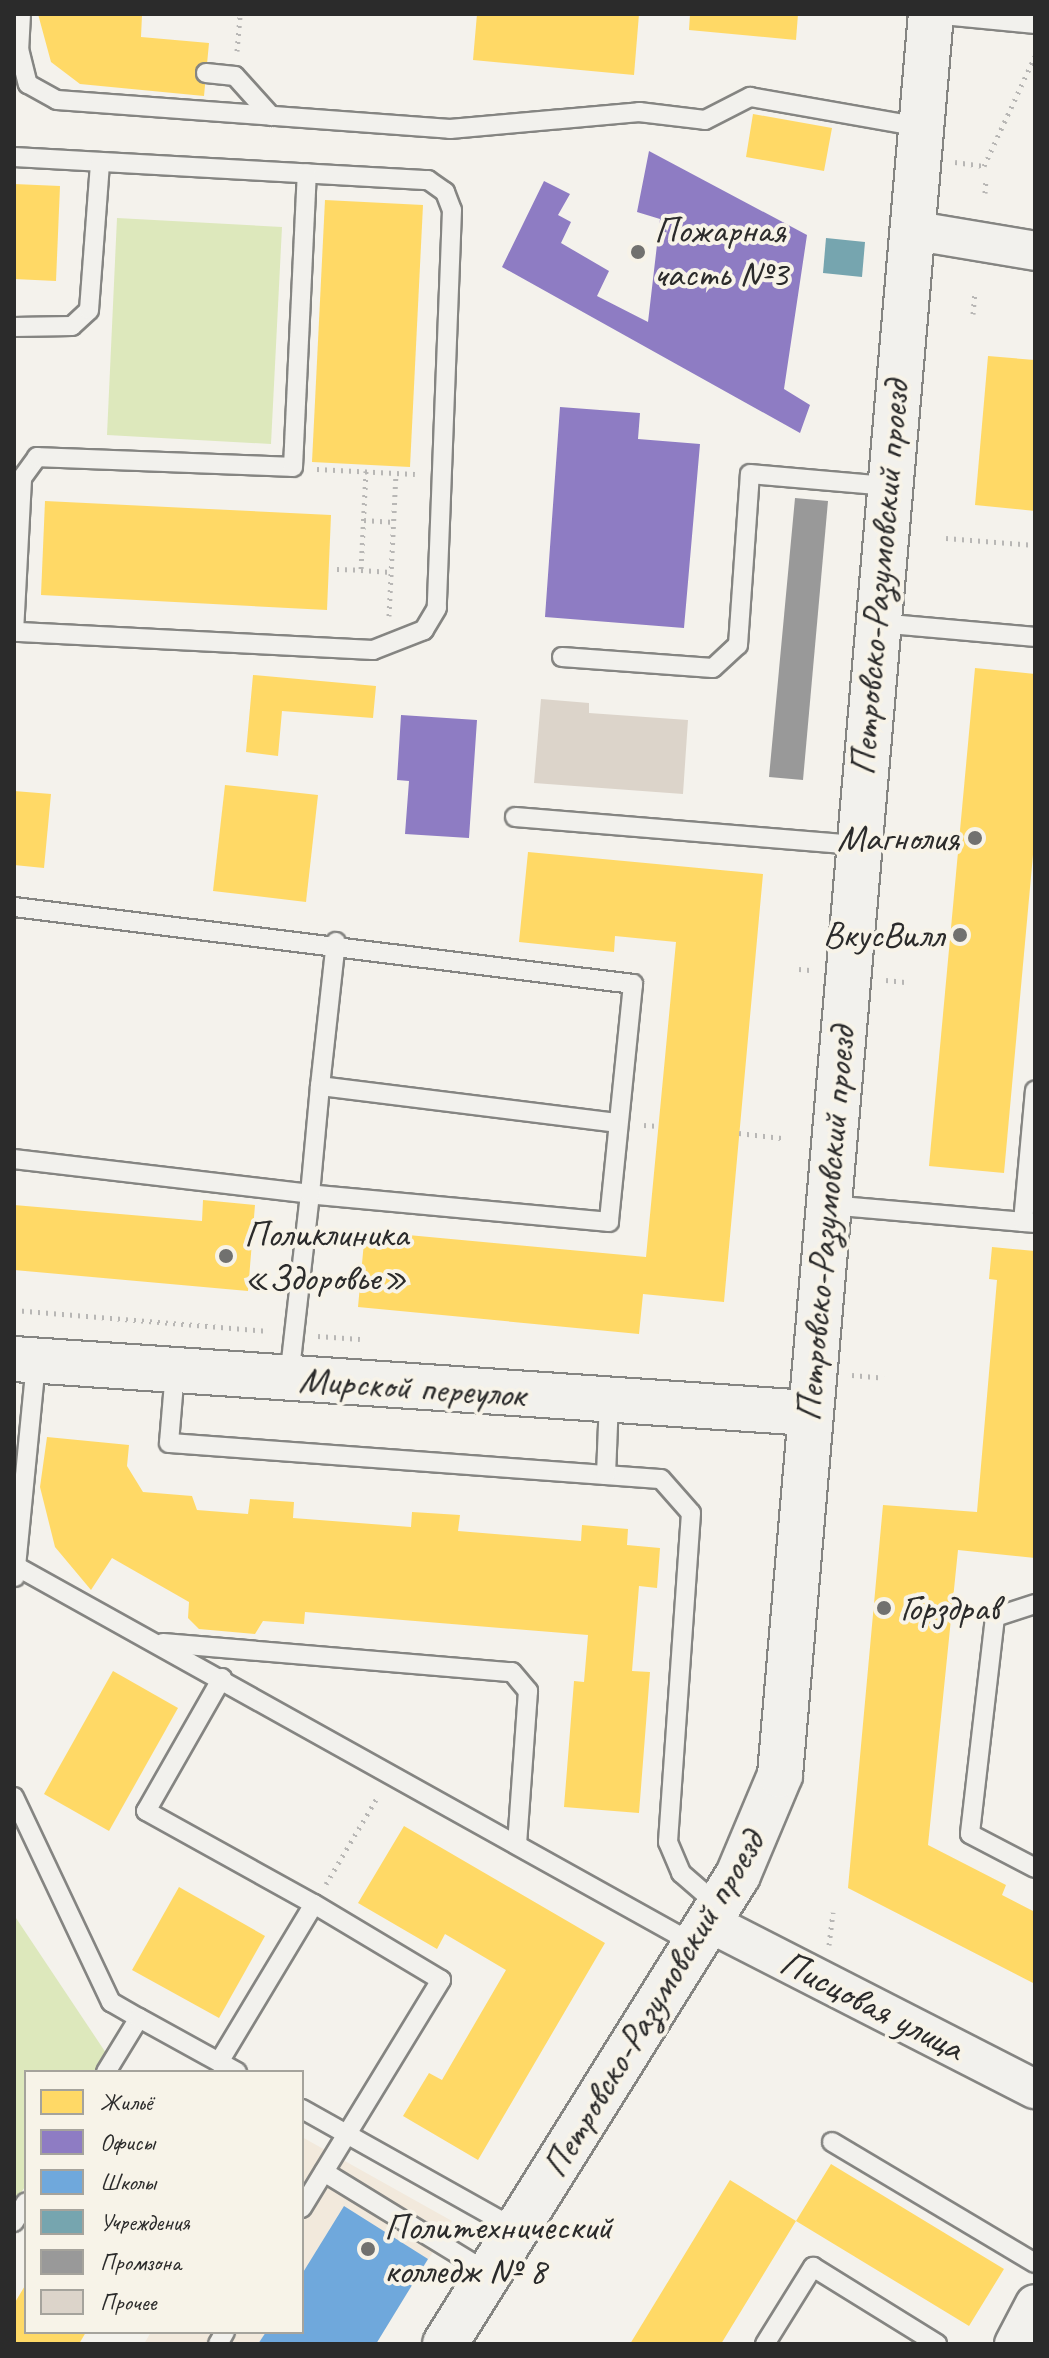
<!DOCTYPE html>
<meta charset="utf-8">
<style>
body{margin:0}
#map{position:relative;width:1049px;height:2358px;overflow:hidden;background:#f4f2ec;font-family:Caveat,sans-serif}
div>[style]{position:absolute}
.built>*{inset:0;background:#f2e9dc}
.green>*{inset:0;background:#dde8bc}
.homes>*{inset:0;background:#ffd966}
.offices>*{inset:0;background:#8e7cc3}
.schools>*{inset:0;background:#6fa8dc}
.public>*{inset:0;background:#76a5af}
.industry>*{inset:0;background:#999}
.building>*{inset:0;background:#dcd4ca}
.path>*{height:5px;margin-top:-2.5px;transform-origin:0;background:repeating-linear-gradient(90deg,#b8b7b5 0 2px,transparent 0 8px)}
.roads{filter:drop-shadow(2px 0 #858582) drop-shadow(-2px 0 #858582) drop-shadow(0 2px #858582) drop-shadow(0 -2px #858582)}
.lane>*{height:18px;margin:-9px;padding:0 9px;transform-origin:9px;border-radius:9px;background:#f2f1ed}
.street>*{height:38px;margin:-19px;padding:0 19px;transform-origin:19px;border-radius:19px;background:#f2f1ed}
.secondary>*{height:44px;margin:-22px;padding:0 22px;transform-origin:22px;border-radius:22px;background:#f2f1ed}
.dots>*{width:22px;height:22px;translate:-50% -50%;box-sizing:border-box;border:4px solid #f7f3e8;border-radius:50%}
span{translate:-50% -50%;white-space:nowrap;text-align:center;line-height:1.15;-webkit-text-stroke:8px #f7f3e8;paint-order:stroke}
.poi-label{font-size:38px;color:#2b2b2b}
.left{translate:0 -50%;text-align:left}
.right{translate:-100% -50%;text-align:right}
.street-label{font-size:38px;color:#2b2b2b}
.frame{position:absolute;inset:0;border:16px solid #2b2b2b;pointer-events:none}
.legend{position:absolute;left:24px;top:2070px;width:280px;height:264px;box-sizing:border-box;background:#f7f3e8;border:2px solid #a5a39c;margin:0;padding:10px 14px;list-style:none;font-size:24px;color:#2b2b2b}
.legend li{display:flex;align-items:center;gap:16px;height:40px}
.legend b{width:40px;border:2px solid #a5a39c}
</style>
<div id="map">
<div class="built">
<div style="clip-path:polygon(302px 2137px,452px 2221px,376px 2344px,144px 2344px,151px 2332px,302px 2332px)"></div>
</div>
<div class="green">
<div style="clip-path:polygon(117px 218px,282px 227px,271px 444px,107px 435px)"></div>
<div style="clip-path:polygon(14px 1915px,106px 2053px,95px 2072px,26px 2072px,26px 2185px,14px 2204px)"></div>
</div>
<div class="homes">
<div style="clip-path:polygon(38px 14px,142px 15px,141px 37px,209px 43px,204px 96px,80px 84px,51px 62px)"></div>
<div style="clip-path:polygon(477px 14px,639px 14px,634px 75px,473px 60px)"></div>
<div style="clip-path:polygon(690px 14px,798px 14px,796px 40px,689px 30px)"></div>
<div style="clip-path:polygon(753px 114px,832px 128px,824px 171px,746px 157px)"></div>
<div style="clip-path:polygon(14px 184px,60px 186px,56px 281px,14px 279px)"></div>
<div style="clip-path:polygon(325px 200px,423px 205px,410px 467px,312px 462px)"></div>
<div style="clip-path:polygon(988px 356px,1035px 360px,1035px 511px,975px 505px)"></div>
<div style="clip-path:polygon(45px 501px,331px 515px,327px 610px,41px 595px)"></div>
<div style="clip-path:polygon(975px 668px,1035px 674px,1035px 833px,1004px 1173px,929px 1166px)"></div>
<div style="clip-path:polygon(253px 675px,376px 686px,373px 718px,282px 711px,278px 756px,246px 752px)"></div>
<div style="clip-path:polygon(225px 785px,318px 795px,306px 902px,213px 891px)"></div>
<div style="clip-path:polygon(14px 791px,51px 794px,44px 868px,14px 865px)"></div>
<div style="clip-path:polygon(528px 852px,763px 874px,724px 1302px,643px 1294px,639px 1334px,358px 1307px,365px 1231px,646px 1257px,676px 942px,615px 936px,614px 952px,519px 942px)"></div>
<div style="clip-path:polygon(203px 1200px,255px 1205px,248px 1291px,14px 1270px,14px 1205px,202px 1221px)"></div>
<div style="clip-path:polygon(992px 1247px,1035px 1251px,1035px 1558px,958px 1550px,928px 1845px,1006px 1885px,1002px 1895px,1035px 1912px,1035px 1984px,848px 1888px,883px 1505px,977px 1512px,997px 1280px,989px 1279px)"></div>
<div style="clip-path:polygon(47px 1437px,129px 1445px,127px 1466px,143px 1492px,192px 1496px,197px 1510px,248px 1514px,250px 1499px,294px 1502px,293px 1518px,411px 1527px,412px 1512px,460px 1515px,458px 1531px,581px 1541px,582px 1525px,628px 1529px,627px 1545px,660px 1548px,657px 1588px,639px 1586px,632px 1671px,650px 1672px,639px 1813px,564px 1807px,574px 1681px,584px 1682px,588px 1635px,305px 1612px,304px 1624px,263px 1621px,255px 1634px,199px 1629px,188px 1618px,189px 1602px,112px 1558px,91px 1590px,55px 1547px,40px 1487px)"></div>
<div style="clip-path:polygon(113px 1671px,178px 1708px,109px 1831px,44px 1794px)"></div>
<div style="clip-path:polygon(404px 1826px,605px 1943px,478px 2160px,403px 2116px,429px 2073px,442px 2080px,506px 1970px,445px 1934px,437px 1949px,358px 1903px)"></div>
<div style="clip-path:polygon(179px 1887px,265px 1936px,219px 2018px,132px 1970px)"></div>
<div style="clip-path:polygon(831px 2164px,1004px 2269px,969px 2326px,796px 2221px,721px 2344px,630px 2344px,730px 2180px,796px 2221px)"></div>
<div style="clip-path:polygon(26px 2284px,26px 2332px,86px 2332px,79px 2344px,14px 2344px,14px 2304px)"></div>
</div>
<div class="offices">
<div style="clip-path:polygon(649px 151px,807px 235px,784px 389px,810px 405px,800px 433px,502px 267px,544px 181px,570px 194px,558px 215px,571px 222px,561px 243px,609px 271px,597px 296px,648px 322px,660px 219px,637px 212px)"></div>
<div style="clip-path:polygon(560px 407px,640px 413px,638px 439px,700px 444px,684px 628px,545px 617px)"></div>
<div style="clip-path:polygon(401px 715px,477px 720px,469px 838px,405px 834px,409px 781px,397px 780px)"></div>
</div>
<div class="schools">
<div style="clip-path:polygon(344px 2206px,428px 2259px,376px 2344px,258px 2344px,266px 2332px,302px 2332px,302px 2274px)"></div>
</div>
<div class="public">
<div style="clip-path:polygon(826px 238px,865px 242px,862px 277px,823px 273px)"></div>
</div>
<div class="industry">
<div style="clip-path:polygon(795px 498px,828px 501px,803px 780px,769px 777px)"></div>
</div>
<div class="building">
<div style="clip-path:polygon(541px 699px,589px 703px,589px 713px,688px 720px,683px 794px,534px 783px)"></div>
</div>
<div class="path">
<div style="left:237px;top:51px;width:37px;rotate:-85deg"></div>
<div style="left:955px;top:162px;width:29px;rotate:8deg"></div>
<div style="left:984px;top:166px;width:121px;rotate:-65.1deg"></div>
<div style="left:985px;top:193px;width:14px;rotate:-86deg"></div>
<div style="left:973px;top:314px;width:21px;rotate:-85deg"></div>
<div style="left:317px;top:469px;width:98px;rotate:2.9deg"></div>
<div style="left:366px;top:471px;width:99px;rotate:92.9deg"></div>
<div style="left:361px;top:570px;width:30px;rotate:4deg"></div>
<div style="left:364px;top:520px;width:30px;rotate:4deg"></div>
<div style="left:946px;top:538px;width:89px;rotate:4.5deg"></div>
<div style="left:337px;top:569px;width:24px;rotate:2deg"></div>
<div style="left:389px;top:616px;width:143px;rotate:-87.2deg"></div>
<div style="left:799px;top:969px;width:11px;rotate:5deg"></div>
<div style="left:886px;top:980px;width:19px;rotate:6deg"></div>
<div style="left:644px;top:1125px;width:15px;rotate:4deg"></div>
<div style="left:739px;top:1133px;width:43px;rotate:6.6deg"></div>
<div style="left:14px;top:1310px;width:255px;rotate:4.7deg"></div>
<div style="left:318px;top:1336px;width:42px;rotate:4.1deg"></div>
<div style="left:852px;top:1375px;width:32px;rotate:5deg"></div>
<div style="left:326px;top:1884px;width:102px;rotate:-59.4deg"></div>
<div style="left:829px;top:1945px;width:33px;rotate:-83deg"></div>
</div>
<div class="roads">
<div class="lane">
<div style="left:21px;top:14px;width:35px;rotate:93deg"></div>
<div style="left:19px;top:49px;width:36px;rotate:76deg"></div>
<div style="left:28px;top:84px;width:33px;rotate:29deg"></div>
<div style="left:57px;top:100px;width:394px;rotate:4.2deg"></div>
<div style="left:450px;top:129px;width:190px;rotate:-5.1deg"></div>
<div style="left:639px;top:112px;width:66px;rotate:6.9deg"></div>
<div style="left:705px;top:120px;width:51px;rotate:-27.1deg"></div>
<div style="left:750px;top:97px;width:174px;rotate:10deg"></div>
<div style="left:931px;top:14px;width:104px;rotate:5.5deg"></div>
<div style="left:206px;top:73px;width:29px;rotate:6deg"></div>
<div style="left:235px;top:76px;width:54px;rotate:48deg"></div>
<div style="left:14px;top:157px;width:415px;rotate:3.2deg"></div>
<div style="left:428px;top:180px;width:21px;rotate:35deg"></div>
<div style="left:445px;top:192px;width:19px;rotate:69deg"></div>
<div style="left:452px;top:210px;width:398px;rotate:92.2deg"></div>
<div style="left:437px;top:608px;width:26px;rotate:121deg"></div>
<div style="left:424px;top:630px;width:55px;rotate:158.6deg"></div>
<div style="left:373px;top:650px;width:359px;rotate:-177.1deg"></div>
<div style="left:14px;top:327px;width:58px;rotate:-1deg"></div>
<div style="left:72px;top:326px;width:23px;rotate:-43deg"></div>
<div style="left:89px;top:310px;width:148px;rotate:-85.7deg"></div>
<div style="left:879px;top:623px;width:157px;rotate:5.1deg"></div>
<div style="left:14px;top:632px;width:154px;rotate:-87deg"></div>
<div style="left:22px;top:478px;width:26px;rotate:-54deg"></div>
<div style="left:37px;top:457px;width:256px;rotate:2.2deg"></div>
<div style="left:293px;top:467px;width:294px;rotate:-87.3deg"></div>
<div style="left:562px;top:657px;width:151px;rotate:4.2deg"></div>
<div style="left:713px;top:668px;width:34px;rotate:-43deg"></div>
<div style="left:738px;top:645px;width:171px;rotate:-86deg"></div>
<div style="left:750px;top:474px;width:139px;rotate:5deg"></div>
<div style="left:515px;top:817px;width:342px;rotate:4.7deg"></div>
<div style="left:14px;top:907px;width:624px;rotate:7.09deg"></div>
<div style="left:633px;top:984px;width:239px;rotate:95.8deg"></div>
<div style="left:609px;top:1222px;width:300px;rotate:-174.7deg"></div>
<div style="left:310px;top:1194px;width:186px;rotate:96.5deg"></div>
<div style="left:320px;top:1086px;width:145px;rotate:-83.7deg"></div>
<div style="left:14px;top:1159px;width:298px;rotate:6.7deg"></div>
<div style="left:310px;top:1194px;width:108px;rotate:-84.7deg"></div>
<div style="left:320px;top:1086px;width:300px;rotate:7.1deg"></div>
<div style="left:829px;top:1205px;width:207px;rotate:5deg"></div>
<div style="left:1023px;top:1222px;width:132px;rotate:-84.8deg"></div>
<div style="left:175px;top:1371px;width:72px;rotate:94.8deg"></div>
<div style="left:169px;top:1443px;width:493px;rotate:4.2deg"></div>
<div style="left:661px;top:1479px;width:45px;rotate:48.6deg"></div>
<div style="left:691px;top:1513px;width:330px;rotate:94deg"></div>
<div style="left:668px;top:1842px;width:34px;rotate:67deg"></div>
<div style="left:681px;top:1873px;width:50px;rotate:41deg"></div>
<div style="left:606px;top:1475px;width:76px;rotate:-87.7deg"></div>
<div style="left:14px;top:1565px;width:778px;rotate:29.13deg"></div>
<div style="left:15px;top:1577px;width:217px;rotate:-84.4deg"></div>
<div style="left:1035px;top:1604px;width:42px;rotate:162deg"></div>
<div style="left:995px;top:1617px;width:218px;rotate:96.6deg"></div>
<div style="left:970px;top:1834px;width:73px;rotate:27.6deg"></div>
<div style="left:163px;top:1643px;width:350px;rotate:4.8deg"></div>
<div style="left:512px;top:1672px;width:25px;rotate:50deg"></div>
<div style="left:528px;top:1691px;width:154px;rotate:94.1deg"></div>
<div style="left:222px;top:1678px;width:153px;rotate:119.7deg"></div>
<div style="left:146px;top:1811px;width:192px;rotate:29deg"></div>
<div style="left:14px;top:1797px;width:227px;rotate:64.7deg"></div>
<div style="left:111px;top:2002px;width:32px;rotate:30deg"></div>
<div style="left:219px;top:2062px;width:184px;rotate:-59deg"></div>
<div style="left:314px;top:1904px;width:148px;rotate:30.9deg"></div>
<div style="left:441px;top:1980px;width:267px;rotate:121.4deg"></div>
<div style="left:106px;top:2072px;width:63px;rotate:-58.6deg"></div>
<div style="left:139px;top:2018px;width:112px;rotate:28.9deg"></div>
<div style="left:302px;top:2109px;width:245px;rotate:29.3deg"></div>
<div style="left:832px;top:2142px;width:236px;rotate:30.8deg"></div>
<div style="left:324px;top:2172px;width:193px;rotate:31.5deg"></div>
<div style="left:14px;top:2222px;width:23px;rotate:-59deg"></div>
<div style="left:218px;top:2344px;width:14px;rotate:-60deg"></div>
<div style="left:765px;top:2344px;width:91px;rotate:-58.1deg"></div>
<div style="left:813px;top:2267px;width:146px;rotate:31.8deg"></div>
</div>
<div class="street">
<div style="left:910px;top:230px;width:127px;rotate:9.5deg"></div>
<div style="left:708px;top:1922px;width:367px;rotate:27.1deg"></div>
<div style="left:1014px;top:2344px;width:45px;rotate:-62.3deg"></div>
</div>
<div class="secondary">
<div style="left:14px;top:1359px;width:797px;rotate:3.89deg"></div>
<div style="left:445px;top:2344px;width:553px;rotate:-58.01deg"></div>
<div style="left:738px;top:1875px;width:108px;rotate:-67.2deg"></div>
<div style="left:780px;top:1775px;width:1767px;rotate:-85.1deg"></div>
</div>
</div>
<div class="dots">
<div style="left:638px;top:252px;background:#71716f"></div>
<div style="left:975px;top:838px;background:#71716f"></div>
<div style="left:960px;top:935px;background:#71716f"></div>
<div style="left:226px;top:1256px;background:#71716f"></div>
<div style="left:884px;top:1608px;background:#71716f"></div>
<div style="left:368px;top:2249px;background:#71716f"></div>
</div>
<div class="poi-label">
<span class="left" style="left:654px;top:252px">Пожарная<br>часть №3</span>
<span class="right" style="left:959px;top:838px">Магнолия</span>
<span class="right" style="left:944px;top:935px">ВкусВилл</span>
<span class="left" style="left:244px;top:1256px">Поликлиника<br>«Здоровье»</span>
<span class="left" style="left:900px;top:1608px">Горздрав</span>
<span class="left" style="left:384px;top:2249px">Политехнический<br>колледж № 8</span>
</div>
<div class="street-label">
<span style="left:879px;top:578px;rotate:-85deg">Петровско-Разумовский проезд</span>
<span style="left:825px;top:1224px;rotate:-85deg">Петровско-Разумовский проезд</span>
<span style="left:412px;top:1387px;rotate:4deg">Мирской переулок</span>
<span style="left:653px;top:2004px;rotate:-59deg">Петровско-Разумовский проезд</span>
<span style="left:872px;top:2005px;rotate:27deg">Писцовая улица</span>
</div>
<div class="frame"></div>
<ul class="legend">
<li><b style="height:22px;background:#ffd966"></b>Жильё</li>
<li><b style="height:22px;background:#8e7cc3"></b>Офисы</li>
<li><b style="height:22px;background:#6fa8dc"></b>Школы</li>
<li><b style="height:22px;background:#76a5af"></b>Учреждения</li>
<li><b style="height:22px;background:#999"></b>Промзона</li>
<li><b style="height:22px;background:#dcd4ca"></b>Прочее</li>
</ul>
</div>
